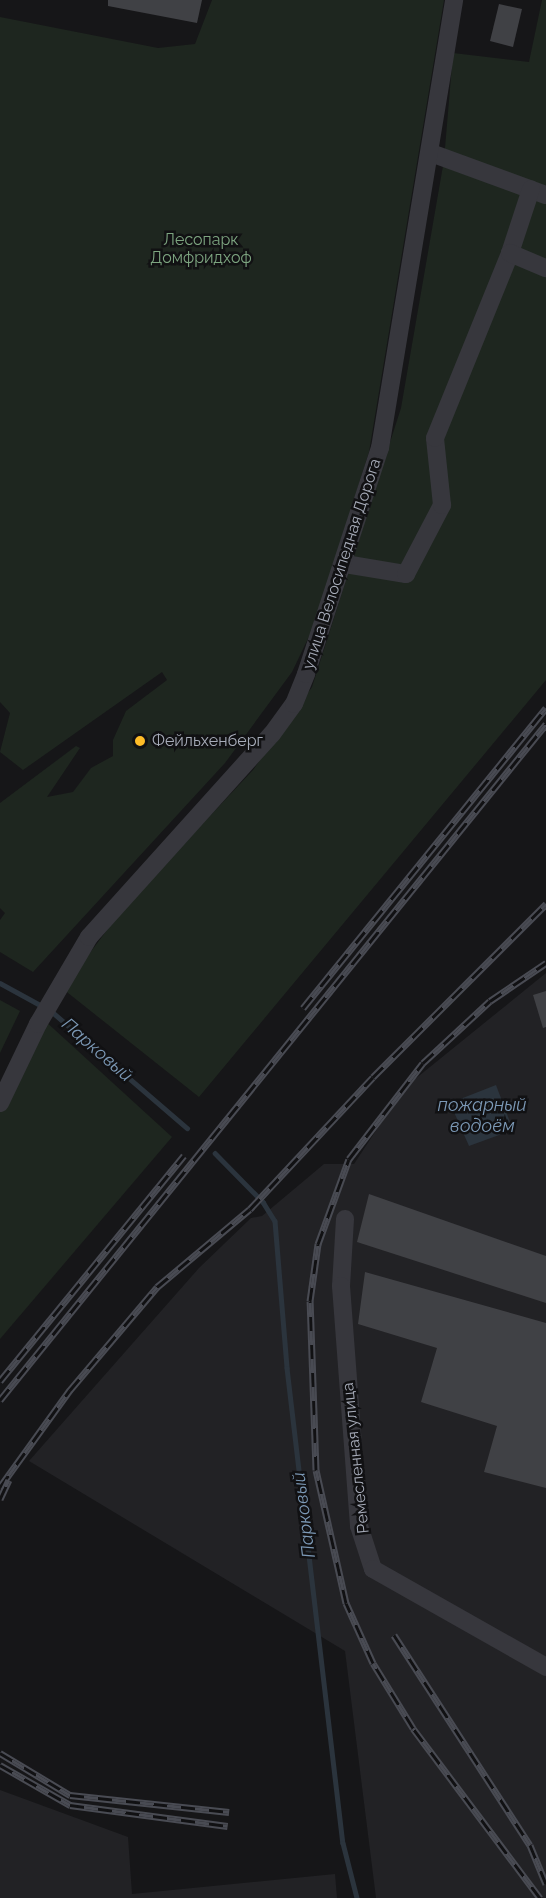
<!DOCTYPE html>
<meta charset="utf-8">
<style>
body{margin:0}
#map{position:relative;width:546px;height:1898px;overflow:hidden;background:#161618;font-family:Raleway,sans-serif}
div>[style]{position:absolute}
.built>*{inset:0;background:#222225}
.green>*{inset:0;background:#1e261f}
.water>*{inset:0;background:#2b343d}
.stream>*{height:4.5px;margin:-2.25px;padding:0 2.25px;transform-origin:2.25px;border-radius:2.25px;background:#2b343d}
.building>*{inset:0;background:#404145}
.minor>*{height:18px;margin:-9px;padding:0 9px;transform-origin:9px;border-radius:9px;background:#37373d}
.rail>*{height:7px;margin-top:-3.5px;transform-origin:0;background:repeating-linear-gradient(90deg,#111113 0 14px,#494b53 0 28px);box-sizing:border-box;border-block:2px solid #494b53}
.dots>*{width:16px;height:16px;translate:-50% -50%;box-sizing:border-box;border:3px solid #111113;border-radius:50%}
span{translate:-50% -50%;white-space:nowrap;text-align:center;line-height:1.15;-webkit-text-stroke:5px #111113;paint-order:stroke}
.park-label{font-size:16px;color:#7da580}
.street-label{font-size:16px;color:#a7acb9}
.poi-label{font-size:16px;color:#a7acb9}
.left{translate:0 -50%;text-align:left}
.water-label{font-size:18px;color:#7c99b6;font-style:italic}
</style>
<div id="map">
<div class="built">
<div style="clip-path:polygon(546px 973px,546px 1898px,376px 1898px,345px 1651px,29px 1461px,199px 1268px,251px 1218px,262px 1216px,324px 1164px,354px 1164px,404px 1088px)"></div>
<div style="clip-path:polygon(0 1790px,128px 1837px,132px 1894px,335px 1874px,337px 1898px,0 1898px)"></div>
</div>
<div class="green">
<div style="clip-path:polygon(212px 0,444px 0,369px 452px,314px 626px,292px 672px,225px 763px,33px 972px,0 952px,0 920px,5px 913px,0 908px,0 803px,76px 746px,80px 748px,47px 797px,73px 792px,91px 768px,113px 756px,113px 740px,126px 711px,167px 680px,162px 672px,23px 770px,0 752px,10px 713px,0 702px,0 17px,158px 48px,195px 44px)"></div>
<div style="clip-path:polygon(542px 0,546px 0,546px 680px,199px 1097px,63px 989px,122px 910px,253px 770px,312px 687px,401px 408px,444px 160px,453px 53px,529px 62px)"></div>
<div style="clip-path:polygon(0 1000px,20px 1011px,0 1053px)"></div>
<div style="clip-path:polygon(43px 1019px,172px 1137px,0 1339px,0 1111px)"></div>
</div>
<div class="water">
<div style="clip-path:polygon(496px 1085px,513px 1130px,469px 1146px,450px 1103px)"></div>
</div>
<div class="stream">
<div style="left:0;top:983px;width:48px;rotate:28.7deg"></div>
<div style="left:50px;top:1010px;width:181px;rotate:40.7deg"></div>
<div style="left:215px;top:1153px;width:69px;rotate:45.6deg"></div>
<div style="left:263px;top:1202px;width:22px;rotate:58deg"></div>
<div style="left:275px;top:1221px;width:147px;rotate:85.3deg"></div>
<div style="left:287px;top:1368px;width:478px;rotate:83.3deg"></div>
<div style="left:343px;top:1843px;width:57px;rotate:75.7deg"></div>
</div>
<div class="building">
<div style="clip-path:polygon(108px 0,202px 0,197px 23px,108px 6px)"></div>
<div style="clip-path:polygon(499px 4px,522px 9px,513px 47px,490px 41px)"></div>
<div style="clip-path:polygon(546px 991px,546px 1027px,543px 1028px,533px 995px)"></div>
<div style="clip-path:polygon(369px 1194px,546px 1256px,546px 1303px,357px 1242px)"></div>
<div style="clip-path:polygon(365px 1272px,546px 1323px,546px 1488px,484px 1472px,497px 1426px,421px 1402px,437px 1348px,358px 1324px)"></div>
</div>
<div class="minor">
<div style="left:431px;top:153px;width:122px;rotate:20.1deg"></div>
<div style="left:510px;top:253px;width:67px;rotate:-71.8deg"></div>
<div style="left:345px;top:564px;width:62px;rotate:9.3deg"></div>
<div style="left:406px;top:574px;width:78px;rotate:-62.4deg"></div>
<div style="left:442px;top:505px;width:67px;rotate:-96deg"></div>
<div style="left:435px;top:438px;width:200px;rotate:-67.9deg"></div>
<div style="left:510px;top:253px;width:39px;rotate:23deg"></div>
<div style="left:0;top:1103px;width:88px;rotate:-64.3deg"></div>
<div style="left:38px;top:1024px;width:101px;rotate:-59.6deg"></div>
<div style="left:89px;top:937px;width:273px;rotate:-48deg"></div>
<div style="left:272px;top:734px;width:37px;rotate:-54deg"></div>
<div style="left:294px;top:704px;width:32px;rotate:-68deg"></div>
<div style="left:306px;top:674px;width:238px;rotate:-71.9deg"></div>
<div style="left:380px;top:448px;width:454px;rotate:-80.6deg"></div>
<div style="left:345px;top:1219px;width:67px;rotate:93.4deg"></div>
<div style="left:341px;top:1286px;width:241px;rotate:85.7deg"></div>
<div style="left:359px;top:1526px;width:45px;rotate:72deg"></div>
<div style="left:373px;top:1569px;width:199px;rotate:29.5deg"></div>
</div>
<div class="rail">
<div style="left:303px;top:1008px;width:386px;rotate:-51deg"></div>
<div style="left:0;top:1381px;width:291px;rotate:-50.8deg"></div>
<div style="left:0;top:1400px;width:869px;rotate:-51.07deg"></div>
<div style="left:0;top:1487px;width:120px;rotate:-54.2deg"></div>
<div style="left:70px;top:1390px;width:135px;rotate:-49.8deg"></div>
<div style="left:157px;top:1287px;width:121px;rotate:-40deg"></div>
<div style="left:250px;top:1209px;width:180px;rotate:-47deg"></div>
<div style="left:373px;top:1077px;width:245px;rotate:-45deg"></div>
<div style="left:0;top:1499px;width:21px;rotate:-65deg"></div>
<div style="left:394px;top:1635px;width:250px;rotate:57.1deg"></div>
<div style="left:530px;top:1845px;width:42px;rotate:67.7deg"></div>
<div style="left:0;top:1753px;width:82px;rotate:31deg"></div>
<div style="left:70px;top:1795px;width:160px;rotate:6.1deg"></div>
<div style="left:0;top:1765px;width:81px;rotate:29.7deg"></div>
<div style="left:70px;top:1805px;width:159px;rotate:7.6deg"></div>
<div style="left:540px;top:1898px;width:212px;rotate:-126.8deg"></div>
<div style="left:413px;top:1728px;width:76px;rotate:-121.6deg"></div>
<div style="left:373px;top:1663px;width:66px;rotate:-114.2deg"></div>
<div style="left:346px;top:1603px;width:136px;rotate:-102.7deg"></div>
<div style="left:316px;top:1470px;width:169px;rotate:-92deg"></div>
<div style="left:310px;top:1301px;width:58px;rotate:-82deg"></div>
<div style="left:318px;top:1244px;width:90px;rotate:-70deg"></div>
<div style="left:349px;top:1159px;width:121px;rotate:-52.4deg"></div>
<div style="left:423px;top:1063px;width:91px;rotate:-42.8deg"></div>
<div style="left:490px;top:1001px;width:68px;rotate:-34.2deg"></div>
</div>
<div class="dots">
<div style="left:140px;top:741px;background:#ffbd27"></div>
</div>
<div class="park-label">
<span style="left:201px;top:249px">Лесопарк<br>Домфридхоф</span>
</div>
<div class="street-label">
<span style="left:342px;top:564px;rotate:-72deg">улица Велосипедная Дорога</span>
<span style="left:356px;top:1458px;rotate:-96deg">Ремесленная улица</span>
</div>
<div class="poi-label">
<span class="left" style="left:152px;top:741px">Фейльхенберг</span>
</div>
<div class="water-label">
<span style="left:97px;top:1050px;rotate:41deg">Парковый</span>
<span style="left:482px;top:1116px">пожарный<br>водоём</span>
<span style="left:304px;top:1515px;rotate:-97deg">Парковый</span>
</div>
</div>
